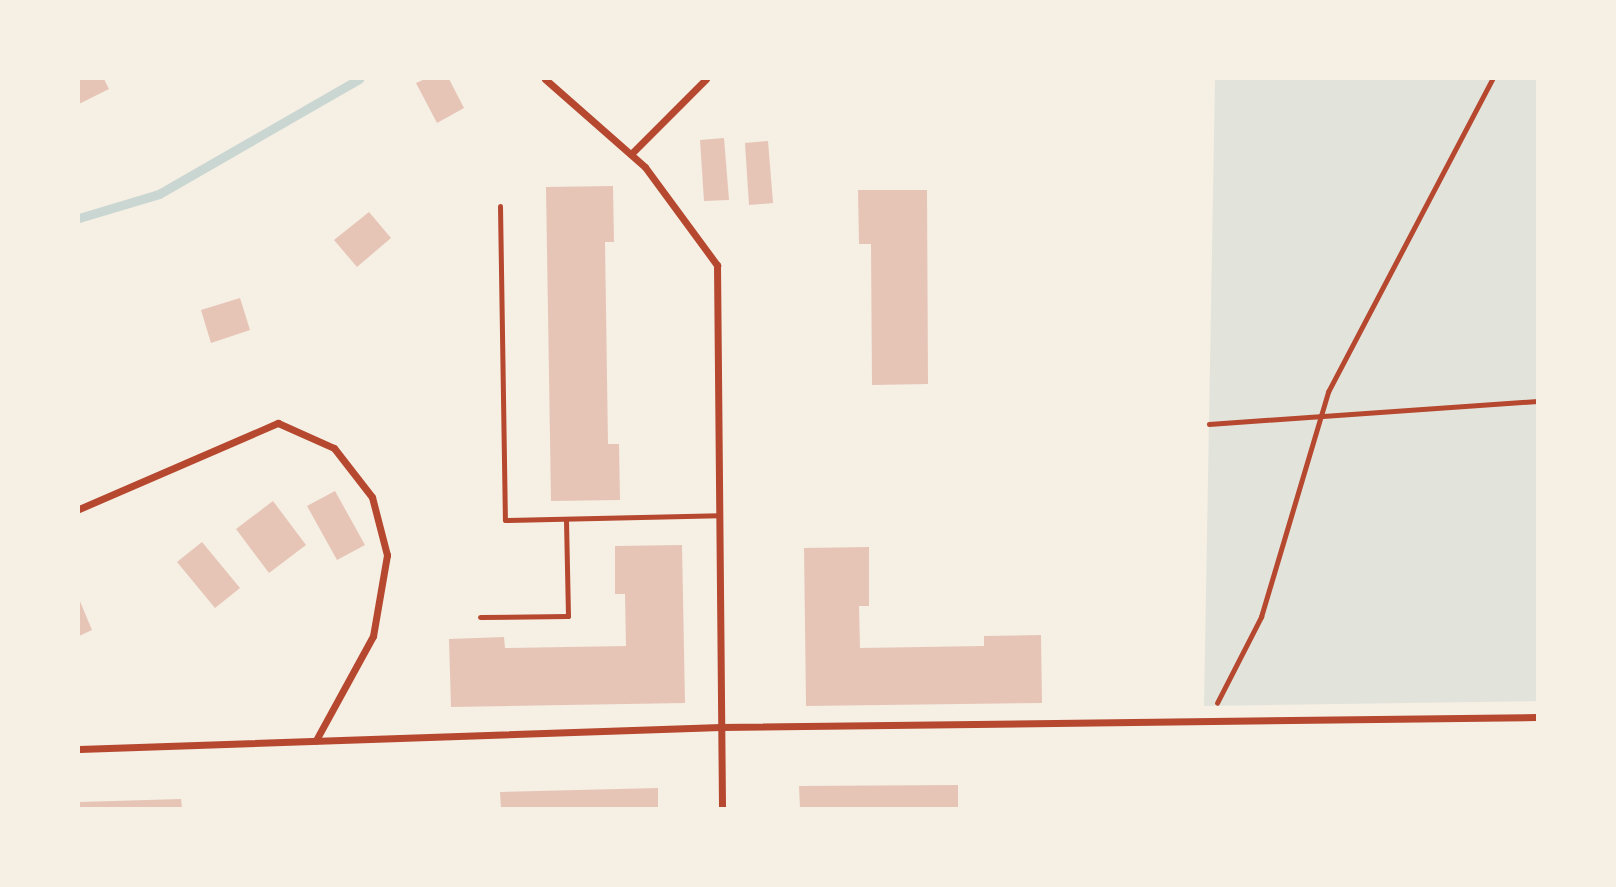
<!DOCTYPE html>
<style>
body{margin:0}
#map{position:relative;width:1616px;height:887px;overflow:hidden;background:#f6efe4;font-family:Literata,serif}
div>[style]{position:absolute}
.green>*{inset:0;background:#e2e4dc}
.stream>*{height:9px;margin:-4.5px;padding:0 4.5px;transform-origin:4.5px;border-radius:4.5px;background:#c9d6d2}
.building>*{inset:0;background:#e6c5b7}
.path>*{height:4.5px;margin:-2.25px;padding:0 2.25px;transform-origin:2.25px;border-radius:2.25px;background:#b5482f}
.service>*{height:5px;margin:-2.5px;padding:0 2.5px;transform-origin:2.5px;border-radius:2.5px;background:#b5482f}
.minor>*{height:7px;margin:-3.5px;padding:0 3.5px;transform-origin:3.5px;border-radius:3.5px;background:#b5482f}
span{translate:-50% -50%;white-space:nowrap;text-align:center;line-height:1.15;-webkit-text-stroke:6px #f6efe4;paint-order:stroke}
.frame{position:absolute;inset:0;border:80px solid #f6efe4;pointer-events:none}
</style>
<div id="map">
<div class="green">
<div style="clip-path:polygon(1215px 79px,1537px 79px,1537px 701px,1204px 706px)"></div>
</div>
<div class="stream">
<div style="left:79px;top:218px;width:84px;rotate:-16.7deg"></div>
<div style="left:159px;top:194px;width:231px;rotate:-29.9deg"></div>
</div>
<div class="building">
<div style="clip-path:polygon(79px 79px,104px 79px,109px 89px,79px 104px)"></div>
<div style="clip-path:polygon(425px 79px,449px 79px,464px 108px,437px 123px,416px 83px)"></div>
<div style="clip-path:polygon(724px 138px,729px 200px,704px 201px,700px 140px)"></div>
<div style="clip-path:polygon(768px 141px,773px 203px,749px 205px,745px 143px)"></div>
<div style="clip-path:polygon(613px 186px,614px 242px,605px 242px,608px 444px,619px 444px,620px 500px,551px 501px,546px 187px)"></div>
<div style="clip-path:polygon(858px 190px,927px 190px,928px 384px,872px 385px,871px 244px,859px 244px)"></div>
<div style="clip-path:polygon(369px 212px,391px 238px,357px 267px,334px 240px)"></div>
<div style="clip-path:polygon(240px 298px,250px 330px,211px 343px,201px 310px)"></div>
<div style="clip-path:polygon(335px 491px,365px 545px,337px 560px,307px 506px)"></div>
<div style="clip-path:polygon(273px 501px,306px 545px,269px 573px,236px 529px)"></div>
<div style="clip-path:polygon(202px 542px,240px 588px,215px 608px,177px 562px)"></div>
<div style="clip-path:polygon(682px 545px,685px 703px,451px 707px,449px 639px,504px 637px,505px 648px,626px 646px,625px 594px,615px 594px,615px 546px)"></div>
<div style="clip-path:polygon(869px 547px,869px 606px,859px 606px,860px 648px,984px 646px,984px 636px,1041px 635px,1042px 703px,806px 706px,804px 548px)"></div>
<div style="clip-path:polygon(79px 599px,92px 630px,79px 636px)"></div>
<div style="clip-path:polygon(958px 785px,958px 808px,800px 808px,799px 786px)"></div>
<div style="clip-path:polygon(658px 788px,658px 808px,501px 808px,500px 792px)"></div>
<div style="clip-path:polygon(181px 799px,182px 808px,79px 808px,79px 802px)"></div>
</div>
<div class="path">
<div style="left:1209px;top:424px;width:329px;rotate:-4deg"></div>
<div style="left:1217px;top:703px;width:97px;rotate:-62.9deg"></div>
<div style="left:1261px;top:617px;width:235px;rotate:-73.4deg"></div>
<div style="left:1328px;top:392px;width:353px;rotate:-62.3deg"></div>
</div>
<div class="service">
<div style="left:500px;top:206px;width:314px;rotate:89.1deg"></div>
<div style="left:505px;top:520px;width:214px;rotate:-1.3deg"></div>
<div style="left:480px;top:617px;width:88px;rotate:-0.7deg"></div>
<div style="left:568px;top:616px;width:97px;rotate:-91.2deg"></div>
</div>
<div class="minor">
<div style="left:545px;top:79px;width:133px;rotate:41.3deg"></div>
<div style="left:645px;top:167px;width:122px;rotate:53.7deg"></div>
<div style="left:717px;top:265px;width:543px;rotate:89.47deg"></div>
<div style="left:631px;top:154px;width:106px;rotate:-45deg"></div>
<div style="left:79px;top:509px;width:217px;rotate:-23.4deg"></div>
<div style="left:278px;top:423px;width:61px;rotate:24.1deg"></div>
<div style="left:334px;top:448px;width:62px;rotate:52.2deg"></div>
<div style="left:372px;top:497px;width:60px;rotate:75.5deg"></div>
<div style="left:387px;top:555px;width:82px;rotate:99.8deg"></div>
<div style="left:373px;top:636px;width:119px;rotate:118.7deg"></div>
<div style="left:79px;top:749px;width:642px;rotate:-1.96deg"></div>
<div style="left:721px;top:727px;width:816px;rotate:-0.7deg"></div>
</div>
<div class="frame"></div>
</div>
